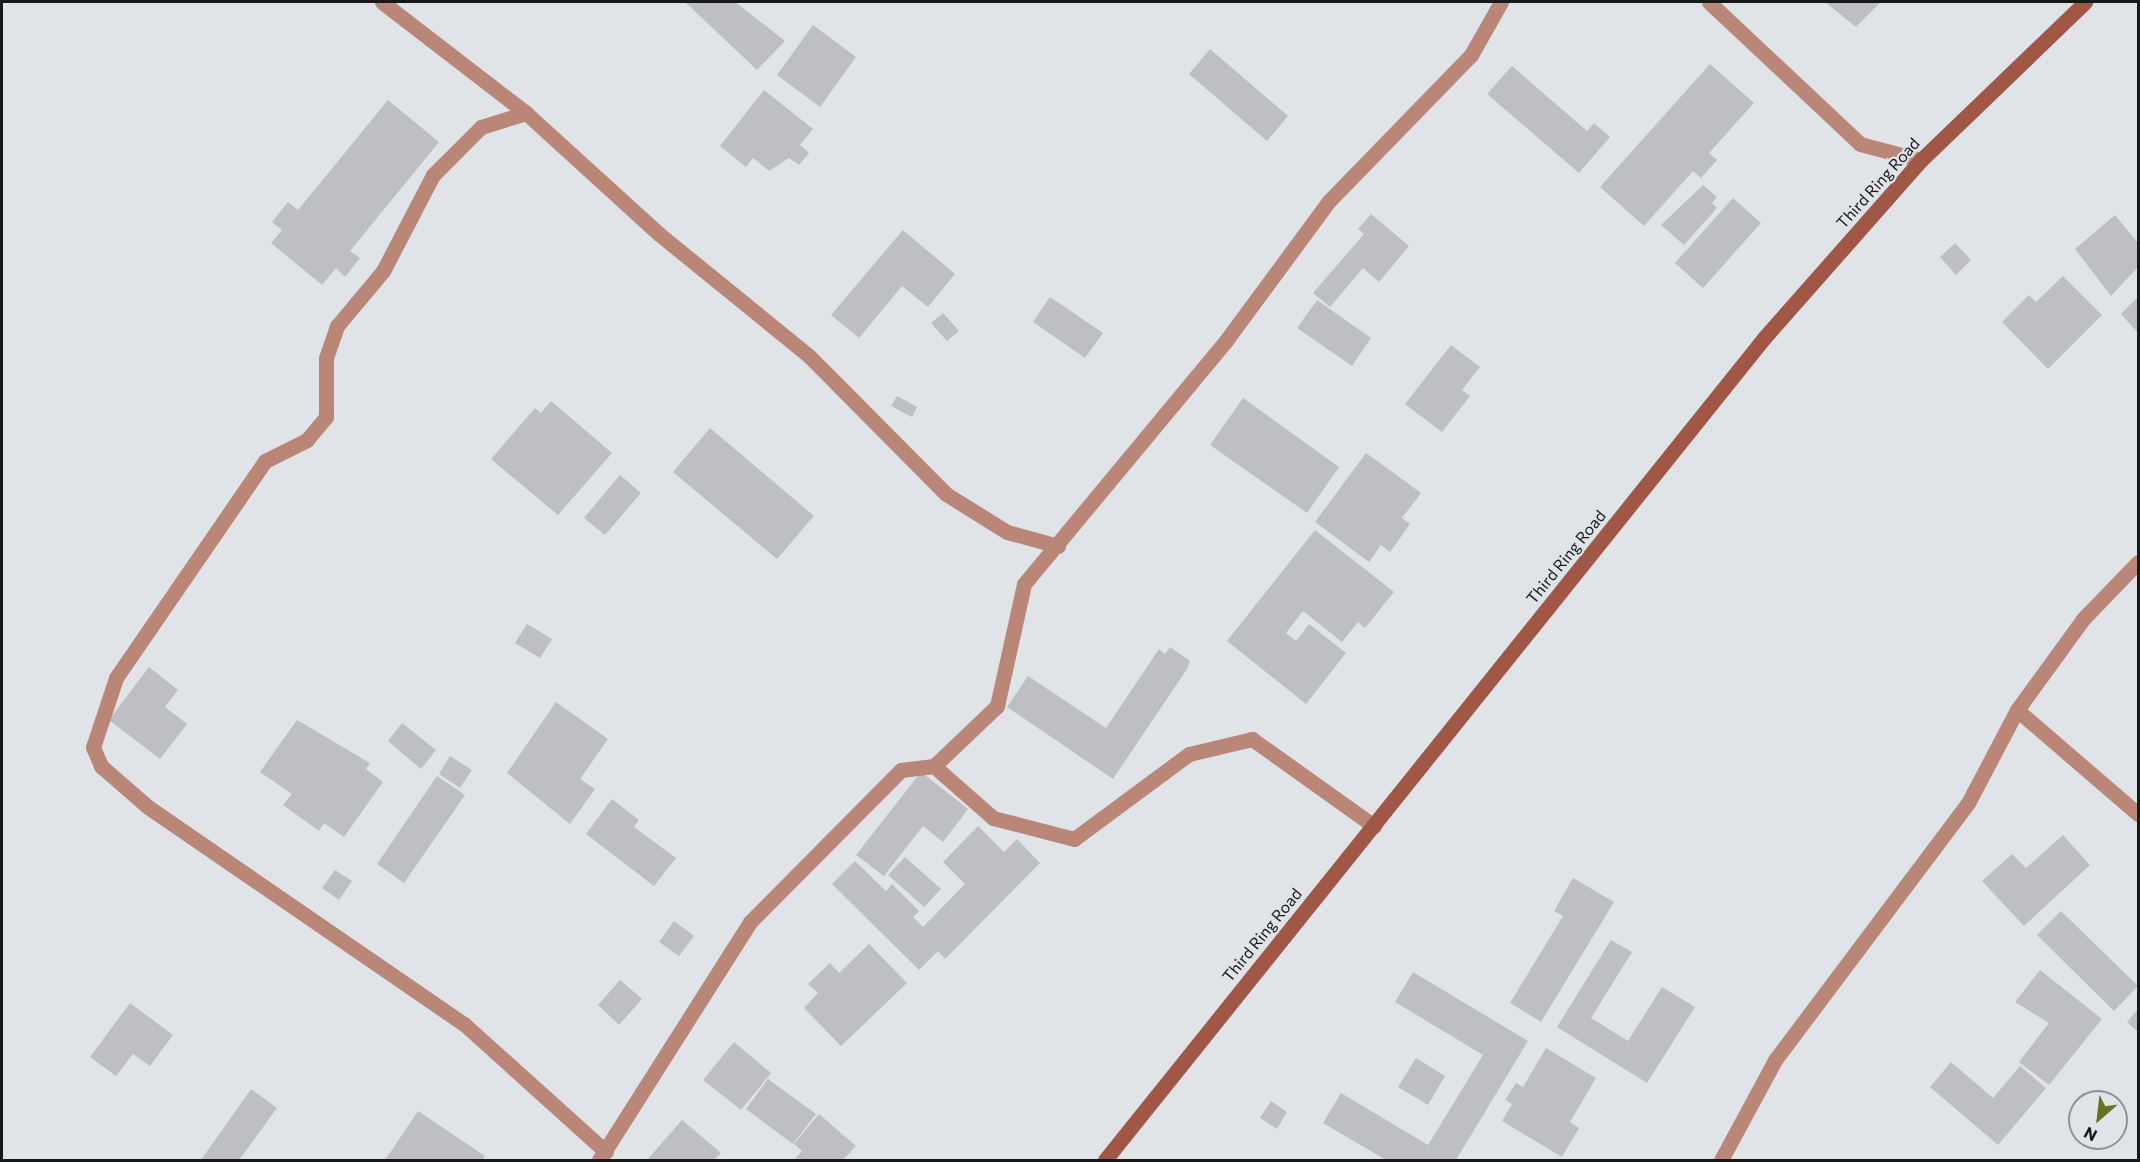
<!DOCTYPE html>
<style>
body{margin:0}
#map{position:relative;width:2140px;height:1162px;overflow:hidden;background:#e0e3e8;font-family:Commissioner,sans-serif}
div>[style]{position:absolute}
.building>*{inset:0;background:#bebfc5}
.street>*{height:15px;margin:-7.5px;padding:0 7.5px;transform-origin:7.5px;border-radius:7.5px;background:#b98678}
.secondary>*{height:15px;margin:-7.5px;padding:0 7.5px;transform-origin:7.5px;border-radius:7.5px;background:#a05745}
span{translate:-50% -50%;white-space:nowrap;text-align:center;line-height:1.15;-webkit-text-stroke:4.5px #e0e3e8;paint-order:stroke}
.street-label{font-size:16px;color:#17181a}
.frame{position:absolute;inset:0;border:3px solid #17181a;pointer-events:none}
.north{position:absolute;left:2068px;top:1090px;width:60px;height:60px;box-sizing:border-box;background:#e0e3e8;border:2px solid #909296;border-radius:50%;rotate:208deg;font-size:16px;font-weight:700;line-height:24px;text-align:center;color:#17181a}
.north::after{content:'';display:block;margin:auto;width:21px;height:27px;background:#66731f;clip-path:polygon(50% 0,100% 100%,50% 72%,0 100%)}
</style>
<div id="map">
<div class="building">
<div style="clip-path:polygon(685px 2px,735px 2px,785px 41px,757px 70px)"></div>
<div style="clip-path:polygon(1825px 2px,1881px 2px,1856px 27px)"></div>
<div style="clip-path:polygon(813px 25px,856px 57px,820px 107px,777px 75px)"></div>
<div style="clip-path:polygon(1210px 49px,1288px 116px,1267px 141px,1189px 74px)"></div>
<div style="clip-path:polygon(1710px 64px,1754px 103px,1709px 153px,1717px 160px,1701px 178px,1693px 171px,1644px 226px,1600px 187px)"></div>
<div style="clip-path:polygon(1512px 66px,1587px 131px,1594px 123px,1610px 137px,1579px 173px,1487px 94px)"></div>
<div style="clip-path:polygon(764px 90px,813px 129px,800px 145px,809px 153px,799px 165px,789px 158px,769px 171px,753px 158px,746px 167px,720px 146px)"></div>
<div style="clip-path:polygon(388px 100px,439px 142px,350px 251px,360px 258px,345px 277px,336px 268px,322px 285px,271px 243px,282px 230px,272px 222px,288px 202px,298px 210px)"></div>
<div style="clip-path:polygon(1703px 185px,1717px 197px,1712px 203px,1717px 208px,1684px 245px,1661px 225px)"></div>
<div style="clip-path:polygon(1733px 198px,1761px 223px,1703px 288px,1675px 263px)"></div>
<div style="clip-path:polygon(1371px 214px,1409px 246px,1379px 282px,1363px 268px,1330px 307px,1313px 293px,1364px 234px,1358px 229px)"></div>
<div style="clip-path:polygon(2115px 215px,2138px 243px,2138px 267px,2111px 296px,2075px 249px)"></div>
<div style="clip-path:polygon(903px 230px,955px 274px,928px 307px,902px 286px,859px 338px,831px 315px)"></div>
<div style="clip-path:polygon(1955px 243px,1971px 260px,1956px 275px,1940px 257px)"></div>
<div style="clip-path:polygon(2063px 276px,2102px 315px,2048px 369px,2002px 322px,2029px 295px,2036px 302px)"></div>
<div style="clip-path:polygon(1050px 297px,1103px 333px,1085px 358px,1033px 322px)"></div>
<div style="clip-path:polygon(2138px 297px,2138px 333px,2121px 314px)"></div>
<div style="clip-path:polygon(1317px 300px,1371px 338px,1352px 366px,1297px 328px)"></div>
<div style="clip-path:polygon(943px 313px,959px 331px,947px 341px,931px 323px)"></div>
<div style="clip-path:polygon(1451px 345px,1480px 367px,1462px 390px,1470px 396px,1442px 432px,1405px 404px)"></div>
<div style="clip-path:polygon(897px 396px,917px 407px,912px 417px,891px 406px)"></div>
<div style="clip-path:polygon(1243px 398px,1339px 467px,1307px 513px,1210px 445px)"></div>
<div style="clip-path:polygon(551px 401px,612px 453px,558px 515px,491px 459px,535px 408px,541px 413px)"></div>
<div style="clip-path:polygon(710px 428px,814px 516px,777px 559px,673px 472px)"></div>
<div style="clip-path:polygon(1366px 453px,1421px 493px,1402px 518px,1410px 524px,1390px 552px,1381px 545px,1369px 562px,1315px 522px)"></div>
<div style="clip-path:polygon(620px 475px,641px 493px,605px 535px,584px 518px)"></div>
<div style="clip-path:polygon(1315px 530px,1394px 592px,1365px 628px,1358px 622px,1342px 642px,1303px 611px,1286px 633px,1296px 641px,1309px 624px,1346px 653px,1306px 704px,1227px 641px)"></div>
<div style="clip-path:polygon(527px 624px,552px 639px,540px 658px,515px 643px)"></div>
<div style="clip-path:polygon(1170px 647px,1190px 661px,1187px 669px,1113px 779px,1007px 707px,1028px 676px,1106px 728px,1159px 649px,1165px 654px)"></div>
<div style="clip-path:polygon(149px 667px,178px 690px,165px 707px,187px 724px,160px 759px,109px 720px)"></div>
<div style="clip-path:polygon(556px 702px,608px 739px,580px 779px,595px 789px,570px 824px,507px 773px)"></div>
<div style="clip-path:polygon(297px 720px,370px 763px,366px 769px,383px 782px,344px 837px,324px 823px,319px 831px,283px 805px,292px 794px,260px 772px)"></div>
<div style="clip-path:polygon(402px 723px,436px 750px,421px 769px,388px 741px)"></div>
<div style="clip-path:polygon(450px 756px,472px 770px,460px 788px,439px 774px)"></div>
<div style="clip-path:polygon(921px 772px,968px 809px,943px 842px,923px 826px,884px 876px,856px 855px)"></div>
<div style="clip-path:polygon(437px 776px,465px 795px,404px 883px,377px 864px)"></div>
<div style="clip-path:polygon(612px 799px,639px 820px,634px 827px,676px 858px,654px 886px,586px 834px)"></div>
<div style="clip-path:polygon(978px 826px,1004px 852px,1017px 839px,1040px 863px,945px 959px,938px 951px,919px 970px,832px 884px,855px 861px,886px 891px,892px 884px,919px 911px,913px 917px,923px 927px,965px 884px,943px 862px)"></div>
<div style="clip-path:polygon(2063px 835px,2090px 865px,2024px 926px,1982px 881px,2012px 854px,2026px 868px)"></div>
<div style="clip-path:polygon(905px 857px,941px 889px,924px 907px,888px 875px)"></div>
<div style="clip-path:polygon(335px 870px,352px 881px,339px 900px,322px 888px)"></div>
<div style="clip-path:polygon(1573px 878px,1614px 902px,1541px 1022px,1510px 1003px,1563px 916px,1554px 911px)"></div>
<div style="clip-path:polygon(2061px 911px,2138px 986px,2114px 1011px,2037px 935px)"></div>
<div style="clip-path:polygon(674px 921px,694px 936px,679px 956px,659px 942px)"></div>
<div style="clip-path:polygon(1611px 940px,1632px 952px,1591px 1018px,1628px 1041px,1662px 987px,1695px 1007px,1647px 1083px,1557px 1027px)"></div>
<div style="clip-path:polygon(869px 944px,907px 983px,841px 1046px,804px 1008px,818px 993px,808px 984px,830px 963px,839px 973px)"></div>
<div style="clip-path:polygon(2040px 970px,2102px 1019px,2049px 1085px,2019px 1062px,2049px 1023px,2015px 1002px)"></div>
<div style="clip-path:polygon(1413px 972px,1528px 1041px,1456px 1160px,1386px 1160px,1323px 1123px,1341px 1093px,1428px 1145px,1483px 1055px,1395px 1002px)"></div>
<div style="clip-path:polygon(620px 980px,642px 999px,619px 1025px,598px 1005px)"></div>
<div style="clip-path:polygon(130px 1003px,173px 1035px,150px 1066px,133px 1054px,116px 1076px,90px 1057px)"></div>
<div style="clip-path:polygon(2138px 1009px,2138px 1032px,2127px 1022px)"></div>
<div style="clip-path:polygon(734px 1042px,771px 1073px,741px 1110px,703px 1080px)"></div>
<div style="clip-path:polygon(1546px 1048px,1596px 1078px,1570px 1122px,1579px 1128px,1562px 1157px,1502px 1121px,1512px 1104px,1505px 1100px,1516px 1083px,1523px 1087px)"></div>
<div style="clip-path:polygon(1416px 1058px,1445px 1076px,1428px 1105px,1398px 1087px)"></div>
<div style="clip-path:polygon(1951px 1062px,1993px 1098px,2020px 1066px,2046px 1088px,1998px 1145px,1930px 1087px)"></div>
<div style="clip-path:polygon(768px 1079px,816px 1114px,793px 1144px,746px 1109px)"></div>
<div style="clip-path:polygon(251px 1089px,277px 1108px,239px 1160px,201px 1160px)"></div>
<div style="clip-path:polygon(1271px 1101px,1287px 1112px,1277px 1129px,1260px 1118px)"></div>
<div style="clip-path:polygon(418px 1111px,485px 1156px,482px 1160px,385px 1160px)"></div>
<div style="clip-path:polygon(819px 1114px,856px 1146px,843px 1160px,794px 1160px,802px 1151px,794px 1144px)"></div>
<div style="clip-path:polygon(682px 1120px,721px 1153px,714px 1160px,647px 1160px)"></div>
</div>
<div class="street">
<div style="left:382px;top:2px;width:182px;rotate:37.6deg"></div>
<div style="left:526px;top:113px;width:180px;rotate:42.3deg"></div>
<div style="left:659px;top:234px;width:193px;rotate:39.1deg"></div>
<div style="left:809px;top:356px;width:194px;rotate:45.2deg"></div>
<div style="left:946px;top:494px;width:72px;rotate:31.9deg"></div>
<div style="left:1007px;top:532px;width:53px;rotate:15.4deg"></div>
<div style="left:1709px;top:2px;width:207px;rotate:43.2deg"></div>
<div style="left:1860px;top:144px;width:63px;rotate:14.7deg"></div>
<div style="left:526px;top:113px;width:47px;rotate:162.7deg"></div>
<div style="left:481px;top:127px;width:68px;rotate:135deg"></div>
<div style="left:433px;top:175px;width:108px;rotate:117.5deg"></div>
<div style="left:383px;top:271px;width:72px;rotate:129.9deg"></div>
<div style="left:337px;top:326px;width:34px;rotate:109deg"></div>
<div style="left:326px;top:358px;width:59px;rotate:90deg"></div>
<div style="left:326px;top:417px;width:30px;rotate:130deg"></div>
<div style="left:307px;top:440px;width:47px;rotate:153.4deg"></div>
<div style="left:265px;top:461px;width:263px;rotate:124.5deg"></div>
<div style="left:116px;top:678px;width:73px;rotate:108.4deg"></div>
<div style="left:93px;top:747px;width:21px;rotate:67deg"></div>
<div style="left:101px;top:766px;width:62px;rotate:41.1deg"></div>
<div style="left:148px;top:807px;width:383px;rotate:34.5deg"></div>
<div style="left:464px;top:1024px;width:191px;rotate:42deg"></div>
<div style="left:2017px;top:710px;width:160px;rotate:40.7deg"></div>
<div style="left:934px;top:766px;width:87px;rotate:-43.6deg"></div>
<div style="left:997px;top:706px;width:125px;rotate:-77.5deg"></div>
<div style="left:1024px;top:584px;width:315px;rotate:-50.3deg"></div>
<div style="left:1225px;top:342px;width:175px;rotate:-53.6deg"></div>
<div style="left:1329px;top:201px;width:204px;rotate:-45.8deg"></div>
<div style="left:1471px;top:55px;width:61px;rotate:-60.5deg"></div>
<div style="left:599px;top:1160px;width:282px;rotate:-57.6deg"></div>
<div style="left:750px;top:922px;width:214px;rotate:-45.2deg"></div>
<div style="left:901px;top:770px;width:33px;rotate:-7deg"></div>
<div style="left:934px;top:766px;width:79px;rotate:41.4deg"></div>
<div style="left:993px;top:818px;width:84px;rotate:14.5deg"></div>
<div style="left:1074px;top:839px;width:143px;rotate:-36.5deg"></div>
<div style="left:1189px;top:754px;width:65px;rotate:-13.4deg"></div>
<div style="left:1252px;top:739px;width:150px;rotate:35.5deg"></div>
<div style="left:1721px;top:1160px;width:114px;rotate:-61.6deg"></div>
<div style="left:1775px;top:1060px;width:321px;rotate:-53.1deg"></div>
<div style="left:1968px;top:803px;width:105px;rotate:-62.2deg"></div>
<div style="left:2017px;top:710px;width:112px;rotate:-54deg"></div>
<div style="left:2083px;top:619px;width:79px;rotate:-46deg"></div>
</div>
<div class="secondary">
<div style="left:1105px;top:1160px;width:1054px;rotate:-51.28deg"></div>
<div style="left:1764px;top:338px;width:237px;rotate:-48.6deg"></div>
<div style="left:1921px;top:160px;width:228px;rotate:-43.9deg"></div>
</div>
<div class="street-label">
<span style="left:1878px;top:183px;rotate:-48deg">Third Ring Road</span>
<span style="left:1566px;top:557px;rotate:-51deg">Third Ring Road</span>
<span style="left:1262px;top:935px;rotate:-51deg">Third Ring Road</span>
</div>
<div class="frame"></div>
<div class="north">N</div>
</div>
